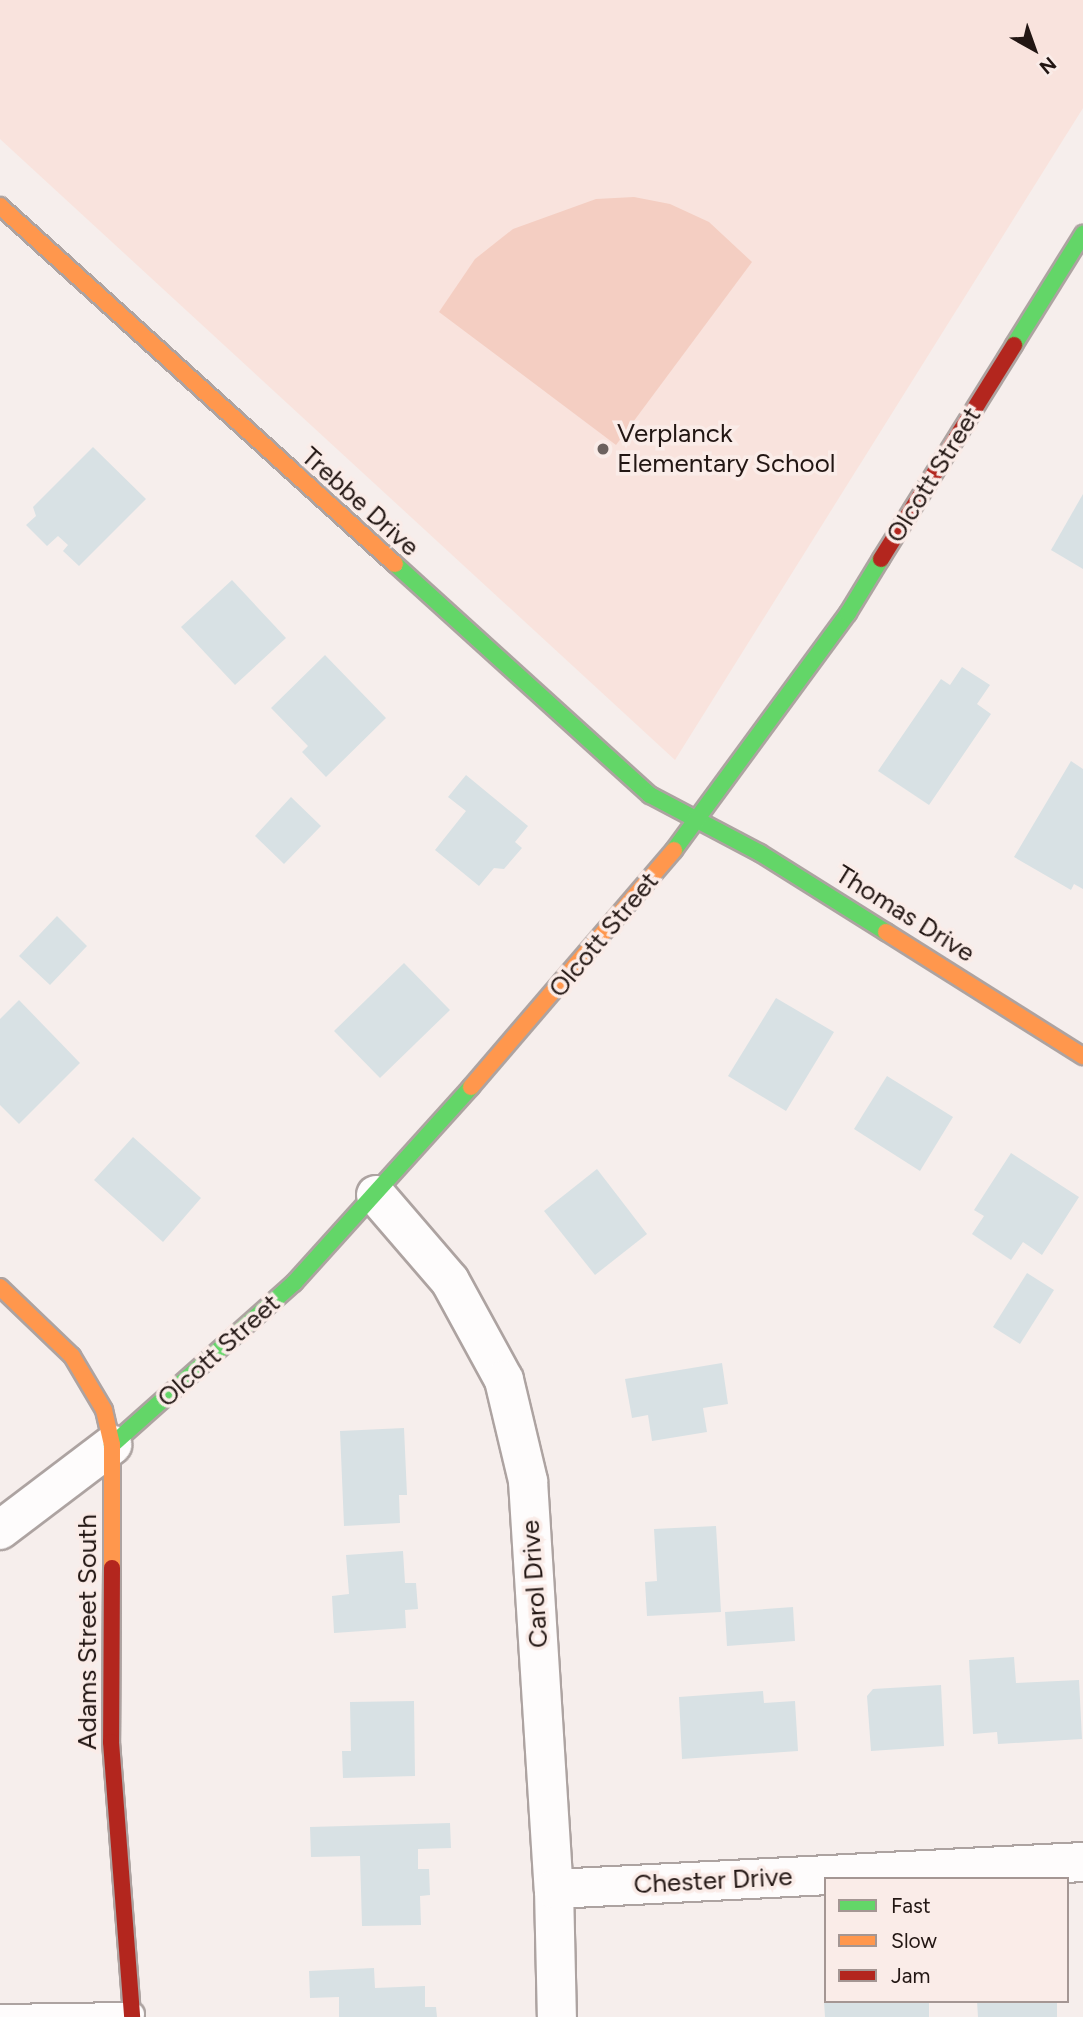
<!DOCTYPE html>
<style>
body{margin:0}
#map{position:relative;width:1083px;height:2017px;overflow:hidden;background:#f6eeec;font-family:Figtree,sans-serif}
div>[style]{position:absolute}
.built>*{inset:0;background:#f9e3dd}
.green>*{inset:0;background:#f4cec2}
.building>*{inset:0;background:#d8e1e4}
.roads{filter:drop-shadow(2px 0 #ada3a1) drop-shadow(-2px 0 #ada3a1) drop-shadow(0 2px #ada3a1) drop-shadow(0 -2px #ada3a1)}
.lane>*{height:23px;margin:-11.5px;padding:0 11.5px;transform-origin:11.5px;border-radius:11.5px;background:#fefcfc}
.street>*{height:38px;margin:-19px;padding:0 19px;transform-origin:19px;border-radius:19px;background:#fefcfc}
.fast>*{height:16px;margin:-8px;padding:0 8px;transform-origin:8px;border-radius:8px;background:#63d668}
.slow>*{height:16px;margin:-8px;padding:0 8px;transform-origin:8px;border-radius:8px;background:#ff974d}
.jam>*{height:16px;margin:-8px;padding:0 8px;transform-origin:8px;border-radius:8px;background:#b3261e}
.dots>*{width:19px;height:19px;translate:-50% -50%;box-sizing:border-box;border:4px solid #faece8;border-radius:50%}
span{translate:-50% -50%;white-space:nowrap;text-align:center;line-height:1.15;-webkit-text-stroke:7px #faece8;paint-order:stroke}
.poi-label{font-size:26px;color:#221613}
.left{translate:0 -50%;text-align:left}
.street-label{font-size:26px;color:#221613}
.legend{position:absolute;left:824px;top:1877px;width:245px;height:126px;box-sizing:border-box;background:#faece8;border:2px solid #a49693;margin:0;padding:9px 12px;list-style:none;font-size:21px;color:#221613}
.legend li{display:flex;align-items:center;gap:14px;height:35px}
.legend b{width:35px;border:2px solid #a49693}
.north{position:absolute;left:999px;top:14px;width:70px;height:70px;-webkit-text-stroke:5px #faece8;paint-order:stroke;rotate:140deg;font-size:19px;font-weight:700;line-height:28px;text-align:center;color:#221613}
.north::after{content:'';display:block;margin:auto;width:24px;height:32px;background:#221613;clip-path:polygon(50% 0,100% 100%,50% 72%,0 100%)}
</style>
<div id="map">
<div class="built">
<div style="clip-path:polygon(0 0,1083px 0,1083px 108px,675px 760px,0 139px)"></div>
</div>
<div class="green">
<div style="clip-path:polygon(634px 197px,670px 204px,709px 222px,752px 262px,616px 445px,439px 312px,475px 259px,513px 229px,596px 199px)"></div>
</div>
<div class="building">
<div style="clip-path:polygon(93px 447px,146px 499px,79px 566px,63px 551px,68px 545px,58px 536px,47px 546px,26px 525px,36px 516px,33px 507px)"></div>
<div style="clip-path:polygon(1083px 494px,1083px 569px,1051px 550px)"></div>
<div style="clip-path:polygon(232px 580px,286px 638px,235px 685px,181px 627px)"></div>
<div style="clip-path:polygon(325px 655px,386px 718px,326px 777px,302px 752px,308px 746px,271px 708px)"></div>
<div style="clip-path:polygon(962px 667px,990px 685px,977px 704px,991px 714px,929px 805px,878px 771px,941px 679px,950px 685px)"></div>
<div style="clip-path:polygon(1071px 761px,1083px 769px,1083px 889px,1074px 884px,1071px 890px,1014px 857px)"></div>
<div style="clip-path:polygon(466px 775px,528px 826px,515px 842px,522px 848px,504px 869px,494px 868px,479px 886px,435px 850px,466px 811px,448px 797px)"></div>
<div style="clip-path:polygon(291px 797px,321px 826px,284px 864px,255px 836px)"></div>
<div style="clip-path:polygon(57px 916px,87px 946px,50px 985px,19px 956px)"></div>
<div style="clip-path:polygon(404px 963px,450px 1010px,380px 1078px,334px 1031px)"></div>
<div style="clip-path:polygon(776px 998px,834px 1032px,786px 1111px,728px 1076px)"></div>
<div style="clip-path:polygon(19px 1000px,80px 1063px,19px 1124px,0 1105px,0 1019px)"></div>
<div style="clip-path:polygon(887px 1076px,953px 1117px,920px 1171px,854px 1129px)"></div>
<div style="clip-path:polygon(133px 1137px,201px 1198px,163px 1242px,94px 1180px)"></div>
<div style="clip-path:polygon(1011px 1153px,1079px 1197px,1042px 1255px,1023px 1242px,1011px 1260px,972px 1234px,984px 1216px,974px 1210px)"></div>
<div style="clip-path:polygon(597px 1169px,647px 1234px,595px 1275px,544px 1211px)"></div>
<div style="clip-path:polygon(1027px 1273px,1054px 1290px,1020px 1344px,993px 1327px)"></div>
<div style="clip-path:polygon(722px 1363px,728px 1404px,703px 1408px,707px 1432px,652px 1441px,648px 1415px,632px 1418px,625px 1379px)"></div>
<div style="clip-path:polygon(404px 1428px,407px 1495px,399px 1495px,400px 1523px,344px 1526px,340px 1431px)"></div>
<div style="clip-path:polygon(716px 1526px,721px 1612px,647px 1616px,645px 1582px,657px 1581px,654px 1529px)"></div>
<div style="clip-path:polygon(403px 1551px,405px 1583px,416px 1583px,418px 1609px,405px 1610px,406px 1628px,334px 1633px,332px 1596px,349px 1594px,346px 1555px)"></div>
<div style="clip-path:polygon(793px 1607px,795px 1641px,727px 1646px,725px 1612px)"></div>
<div style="clip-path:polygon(1014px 1657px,1016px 1683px,1079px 1680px,1082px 1739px,998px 1744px,997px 1732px,973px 1734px,969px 1660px)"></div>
<div style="clip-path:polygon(941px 1685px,944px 1746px,871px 1751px,867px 1696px,873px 1689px)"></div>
<div style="clip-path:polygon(763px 1691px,764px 1703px,795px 1701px,798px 1751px,682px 1759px,679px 1697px)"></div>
<div style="clip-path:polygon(414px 1701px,415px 1776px,343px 1778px,342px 1751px,351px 1751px,350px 1702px)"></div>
<div style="clip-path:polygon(450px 1823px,451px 1848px,418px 1849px,418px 1869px,429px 1869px,430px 1895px,420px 1896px,421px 1925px,362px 1926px,360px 1856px,311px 1857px,310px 1827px)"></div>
<div style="clip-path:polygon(374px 1968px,375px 1988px,425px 1986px,425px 2007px,436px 2007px,437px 2017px,339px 2017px,339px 1997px,310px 1998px,309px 1971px)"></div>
<div style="clip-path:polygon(824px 2001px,929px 2001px,929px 2017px,825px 2017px)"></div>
<div style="clip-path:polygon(977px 2001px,1057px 2001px,1057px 2017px,978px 2017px)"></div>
</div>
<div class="roads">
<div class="lane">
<div style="left:0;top:2016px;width:132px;rotate:-0.9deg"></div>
</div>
<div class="street">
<div style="left:376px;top:1195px;width:113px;rotate:49.3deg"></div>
<div style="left:450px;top:1281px;width:113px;rotate:61.4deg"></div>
<div style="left:504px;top:1380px;width:104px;rotate:76.6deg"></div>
<div style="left:528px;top:1481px;width:409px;rotate:86.4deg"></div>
<div style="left:554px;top:1889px;width:128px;rotate:88.7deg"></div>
<div style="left:0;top:1530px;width:141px;rotate:-37.2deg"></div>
<div style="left:554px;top:1889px;width:530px;rotate:-2.92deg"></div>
</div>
<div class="fast">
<div style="left:1014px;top:345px;width:131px;rotate:-58.1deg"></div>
<div style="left:395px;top:564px;width:344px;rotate:42.2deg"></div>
<div style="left:650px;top:795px;width:124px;rotate:27.8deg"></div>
<div style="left:760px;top:853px;width:149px;rotate:32.1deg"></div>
<div style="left:674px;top:850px;width:294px;rotate:-53.7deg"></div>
<div style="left:848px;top:613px;width:63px;rotate:-58.6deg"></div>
<div style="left:112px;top:1445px;width:244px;rotate:-41.7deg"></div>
<div style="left:294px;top:1283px;width:264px;rotate:-47.9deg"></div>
</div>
<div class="slow">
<div style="left:0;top:206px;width:533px;rotate:42.19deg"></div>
<div style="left:886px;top:932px;width:233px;rotate:32.2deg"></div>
<div style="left:471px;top:1087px;width:312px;rotate:-49.4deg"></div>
<div style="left:0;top:1287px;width:100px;rotate:43.8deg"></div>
<div style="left:72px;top:1356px;width:63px;rotate:59.3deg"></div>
<div style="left:104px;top:1410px;width:36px;rotate:77deg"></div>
<div style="left:112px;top:1445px;width:123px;rotate:90deg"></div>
</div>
<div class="jam">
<div style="left:881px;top:559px;width:252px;rotate:-58.1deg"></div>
<div style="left:112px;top:1568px;width:174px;rotate:90.3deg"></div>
<div style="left:111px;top:1742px;width:276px;rotate:85.6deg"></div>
</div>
</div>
<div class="dots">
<div style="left:603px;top:449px;background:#6c625f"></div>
</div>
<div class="poi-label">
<span class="left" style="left:617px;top:449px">Verplanck<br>Elementary School</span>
</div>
<div class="street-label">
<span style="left:934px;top:475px;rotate:-58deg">Olcott Street</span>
<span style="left:360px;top:502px;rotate:42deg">Trebbe Drive</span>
<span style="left:905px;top:914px;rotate:32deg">Thomas Drive</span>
<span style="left:604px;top:935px;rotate:-50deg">Olcott Street</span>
<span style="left:219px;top:1351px;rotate:-42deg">Olcott Street</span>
<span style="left:535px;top:1584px;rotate:-94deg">Carol Drive</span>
<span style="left:88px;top:1632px;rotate:-90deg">Adams Street South</span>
<span style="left:713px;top:1881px;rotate:-3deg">Chester Drive</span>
</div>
<ul class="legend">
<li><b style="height:9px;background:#63d668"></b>Fast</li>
<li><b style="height:9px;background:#ff974d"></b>Slow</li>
<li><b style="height:9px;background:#b3261e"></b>Jam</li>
</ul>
<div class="north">N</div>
</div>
